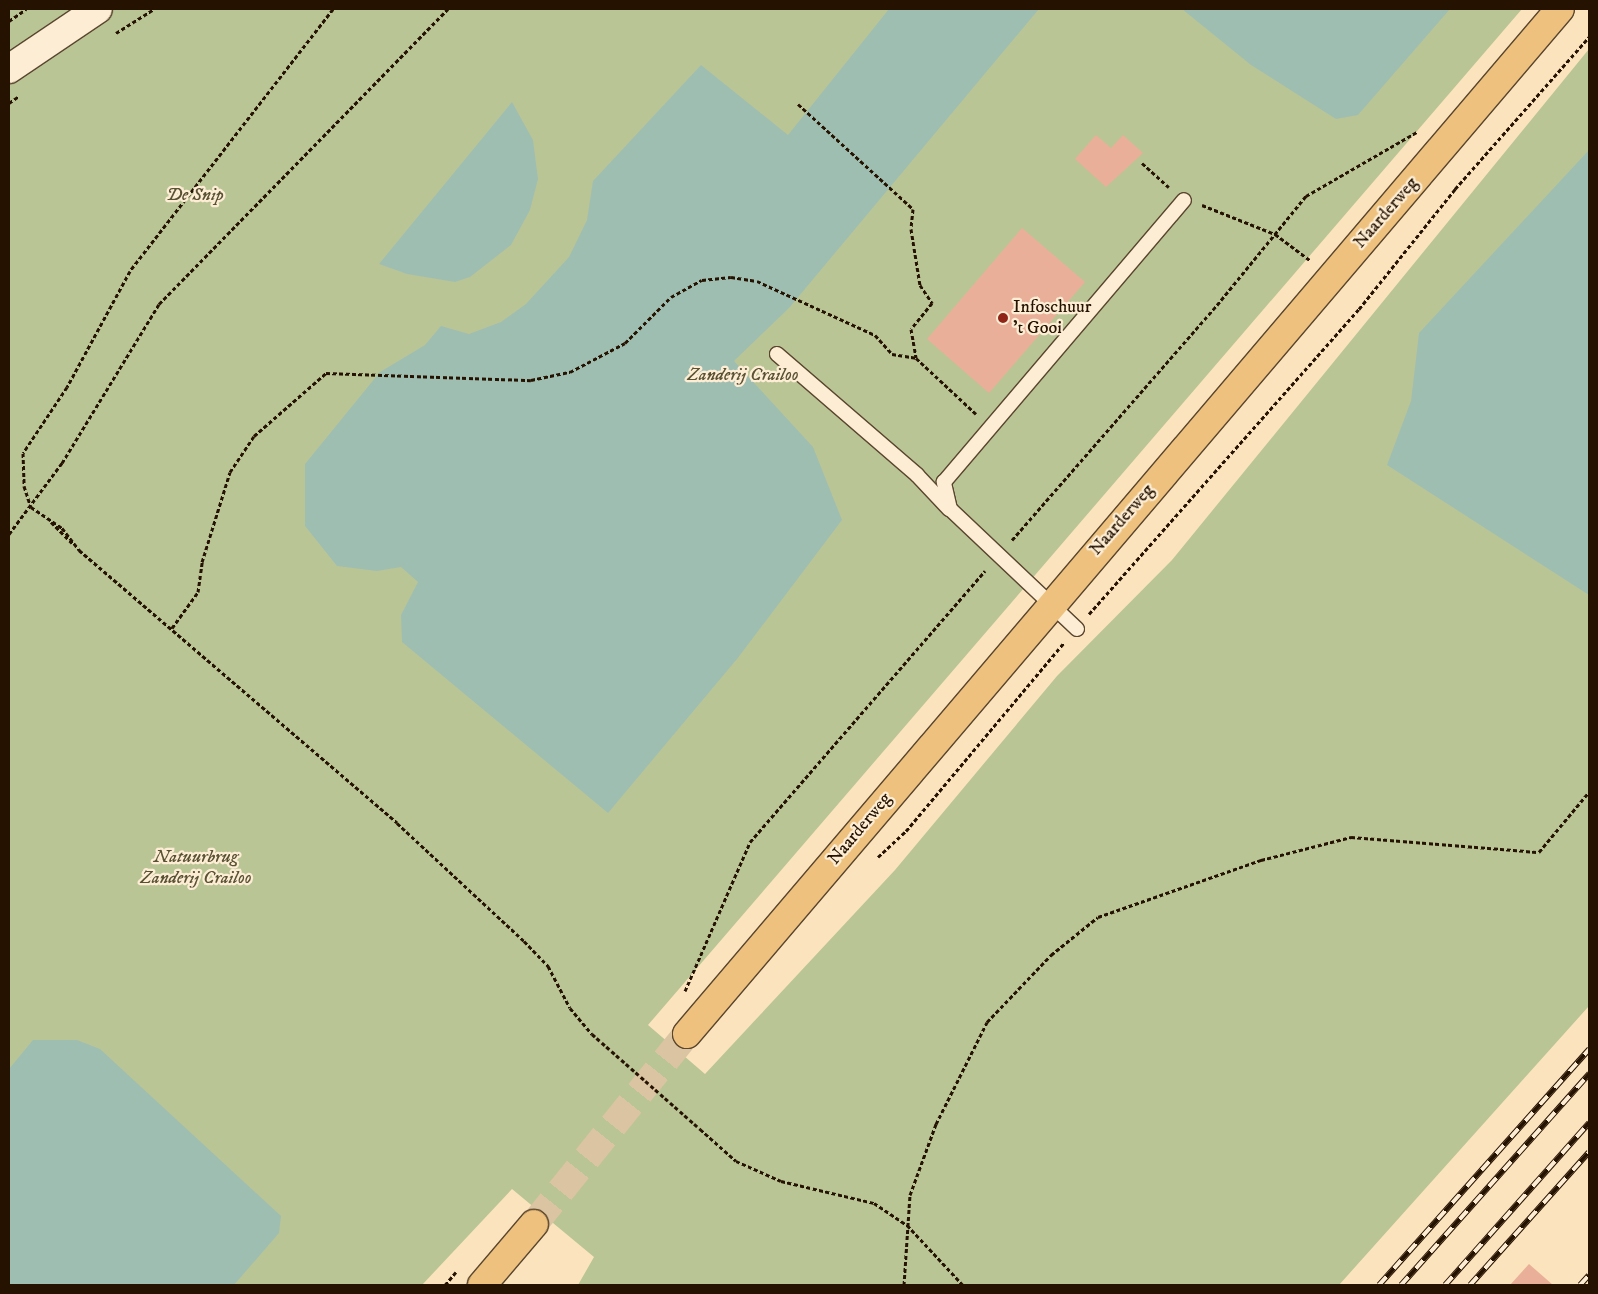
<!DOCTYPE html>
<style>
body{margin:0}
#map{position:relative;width:1598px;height:1294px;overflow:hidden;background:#fbe3bd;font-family:"IM FELL DW Pica",serif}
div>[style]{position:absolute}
.green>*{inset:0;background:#bac595}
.water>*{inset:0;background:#9fbeb2}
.building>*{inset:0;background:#eaaf98}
.primary-tunnel>*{height:28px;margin-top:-14px;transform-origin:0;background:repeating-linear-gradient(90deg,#dbc4a1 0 28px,transparent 0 42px)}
.path>*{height:3px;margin-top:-1.5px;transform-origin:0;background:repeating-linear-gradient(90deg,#251200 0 4px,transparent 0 6.5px)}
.roads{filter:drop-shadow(1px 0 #5a462f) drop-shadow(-1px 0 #5a462f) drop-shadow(0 1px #5a462f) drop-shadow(0 -1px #5a462f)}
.lane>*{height:14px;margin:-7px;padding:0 7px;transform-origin:7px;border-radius:7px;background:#fcedd4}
.street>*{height:28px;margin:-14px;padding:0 14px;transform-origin:14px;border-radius:14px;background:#fcedd4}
.primary>*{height:28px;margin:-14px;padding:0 14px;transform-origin:14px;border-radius:14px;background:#eec27e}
.rail>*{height:5.5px;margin-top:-2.75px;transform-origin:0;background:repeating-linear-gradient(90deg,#fcedd4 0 11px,#251200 0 22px);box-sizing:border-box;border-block:1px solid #251200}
.path-bridge>*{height:3px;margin-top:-1.5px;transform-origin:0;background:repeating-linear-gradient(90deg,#251200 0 4px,transparent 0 6.5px)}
.dots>*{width:14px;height:14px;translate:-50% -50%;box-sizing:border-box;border:2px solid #fcedd4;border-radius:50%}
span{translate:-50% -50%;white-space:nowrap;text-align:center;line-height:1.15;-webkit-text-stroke:4.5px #fcedd4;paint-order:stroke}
.park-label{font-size:18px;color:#595134;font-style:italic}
.street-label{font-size:18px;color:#251200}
.poi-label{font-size:18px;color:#251200}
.left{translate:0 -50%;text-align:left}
.frame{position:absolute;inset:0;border:10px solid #251200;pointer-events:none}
</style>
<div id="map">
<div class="green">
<div style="clip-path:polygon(9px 9px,1522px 9px,648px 1025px,705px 1074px,895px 870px,1057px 676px,1172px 560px,1589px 49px,1589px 1006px,1339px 1285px,578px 1285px,594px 1257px,512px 1189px,422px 1285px,9px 1285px)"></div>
</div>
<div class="water">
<div style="clip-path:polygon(889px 9px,1039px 9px,789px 308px,734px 361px,813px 447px,842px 520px,737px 659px,608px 813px,402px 642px,401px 615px,418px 582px,401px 567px,377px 571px,337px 566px,305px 526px,305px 464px,380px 372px,425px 345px,441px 326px,469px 334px,501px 322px,526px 304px,569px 257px,587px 220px,593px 181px,701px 65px,788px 135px)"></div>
<div style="clip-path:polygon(1182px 9px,1450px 9px,1358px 115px,1336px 119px,1251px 65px)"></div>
<div style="clip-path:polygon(512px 102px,533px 140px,538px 179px,530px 210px,511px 245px,470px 277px,455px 282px,407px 274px,379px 264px)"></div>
<div style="clip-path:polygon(1589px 150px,1589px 595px,1387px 465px,1411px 401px,1419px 333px)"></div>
<div style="clip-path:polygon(77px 1040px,100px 1049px,281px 1216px,279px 1233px,234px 1285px,9px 1285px,9px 1069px,33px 1040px)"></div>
</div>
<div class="building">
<div style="clip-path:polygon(1096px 135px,1111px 148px,1123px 135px,1143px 153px,1106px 187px,1075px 159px)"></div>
<div style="clip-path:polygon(1022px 228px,1085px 282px,989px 393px,927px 339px)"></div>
<div style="clip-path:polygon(1529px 1264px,1553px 1285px,1510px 1285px)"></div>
</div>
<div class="primary-tunnel">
<div style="left:534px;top:1224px;width:244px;rotate:-51.2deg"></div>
</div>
<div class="path">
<div style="left:333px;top:9px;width:331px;rotate:127.8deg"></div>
<div style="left:130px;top:271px;width:132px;rotate:118.5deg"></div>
<div style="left:67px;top:387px;width:79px;rotate:123.7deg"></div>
<div style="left:23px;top:453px;width:33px;rotate:88deg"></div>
<div style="left:24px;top:486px;width:22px;rotate:72deg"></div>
<div style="left:31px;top:507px;width:37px;rotate:34deg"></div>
<div style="left:62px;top:528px;width:28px;rotate:52deg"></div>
<div style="left:79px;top:550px;width:419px;rotate:40.6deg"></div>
<div style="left:397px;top:823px;width:173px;rotate:42.9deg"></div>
<div style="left:524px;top:941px;width:35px;rotate:46deg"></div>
<div style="left:548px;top:966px;width:47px;rotate:62.4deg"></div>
<div style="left:570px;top:1008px;width:34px;rotate:50deg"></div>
<div style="left:9px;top:21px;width:21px;rotate:-35deg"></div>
<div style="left:116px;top:33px;width:45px;rotate:-32.3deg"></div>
<div style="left:9px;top:103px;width:12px;rotate:-35deg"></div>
<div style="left:798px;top:104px;width:156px;rotate:42.4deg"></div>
<div style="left:913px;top:209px;width:20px;rotate:96deg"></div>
<div style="left:911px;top:229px;width:57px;rotate:80.9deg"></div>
<div style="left:920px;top:285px;width:22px;rotate:56deg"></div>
<div style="left:932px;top:303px;width:33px;rotate:129deg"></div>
<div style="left:911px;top:329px;width:29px;rotate:80deg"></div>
<div style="left:1142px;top:163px;width:36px;rotate:42deg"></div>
<div style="left:1202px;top:205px;width:79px;rotate:21.7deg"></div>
<div style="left:1275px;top:234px;width:45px;rotate:36.9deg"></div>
<div style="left:51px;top:522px;width:31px;rotate:45deg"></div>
<div style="left:9px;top:534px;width:89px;rotate:-53.3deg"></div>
<div style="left:62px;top:463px;width:186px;rotate:-58.6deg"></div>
<div style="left:159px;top:304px;width:413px;rotate:-45.6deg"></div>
<div style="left:1012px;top:540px;width:312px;rotate:-48.9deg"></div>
<div style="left:1217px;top:305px;width:141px;rotate:-50.8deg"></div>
<div style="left:1306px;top:196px;width:128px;rotate:-30deg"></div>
<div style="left:1089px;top:614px;width:407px;rotate:-48.5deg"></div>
<div style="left:1359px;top:309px;width:154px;rotate:-51.3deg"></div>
<div style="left:1455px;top:189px;width:203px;rotate:-48.6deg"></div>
<div style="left:172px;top:628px;width:44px;rotate:-54.2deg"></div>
<div style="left:198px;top:592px;width:30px;rotate:-82deg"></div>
<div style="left:202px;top:562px;width:94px;rotate:-72.7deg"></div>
<div style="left:230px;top:472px;width:43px;rotate:-56.3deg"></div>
<div style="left:254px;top:436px;width:96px;rotate:-41.2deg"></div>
<div style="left:326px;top:373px;width:205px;rotate:2deg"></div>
<div style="left:531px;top:380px;width:40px;rotate:-12deg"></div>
<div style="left:570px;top:372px;width:62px;rotate:-27.8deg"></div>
<div style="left:625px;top:343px;width:65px;rotate:-45deg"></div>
<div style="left:671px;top:297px;width:35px;rotate:-29deg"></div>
<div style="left:702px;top:280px;width:29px;rotate:-6deg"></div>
<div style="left:731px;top:277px;width:26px;rotate:9deg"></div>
<div style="left:757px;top:281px;width:130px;rotate:24.6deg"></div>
<div style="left:875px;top:335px;width:25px;rotate:48deg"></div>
<div style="left:892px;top:354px;width:24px;rotate:9deg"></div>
<div style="left:916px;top:358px;width:82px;rotate:43deg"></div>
<div style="left:878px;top:857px;width:38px;rotate:-43deg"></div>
<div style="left:906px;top:831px;width:246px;rotate:-50deg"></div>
<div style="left:685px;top:991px;width:163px;rotate:-66.4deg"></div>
<div style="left:750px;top:842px;width:359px;rotate:-49.1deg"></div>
<div style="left:700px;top:1129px;width:48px;rotate:41.6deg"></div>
<div style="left:736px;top:1161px;width:49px;rotate:24deg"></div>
<div style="left:781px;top:1181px;width:96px;rotate:13.3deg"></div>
<div style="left:874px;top:1203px;width:40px;rotate:34deg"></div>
<div style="left:907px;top:1225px;width:82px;rotate:47deg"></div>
<div style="left:445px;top:1285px;width:17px;rotate:-50deg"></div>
<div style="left:904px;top:1285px;width:90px;rotate:-86.2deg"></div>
<div style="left:910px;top:1195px;width:76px;rotate:-69.9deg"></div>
<div style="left:936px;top:1124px;width:114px;rotate:-63.4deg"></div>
<div style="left:987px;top:1022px;width:93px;rotate:-46.3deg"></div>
<div style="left:1051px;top:955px;width:60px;rotate:-39deg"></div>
<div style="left:1098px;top:917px;width:173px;rotate:-19.3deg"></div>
<div style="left:1261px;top:860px;width:93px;rotate:-14.3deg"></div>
<div style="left:1351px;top:837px;width:189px;rotate:4.6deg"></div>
<div style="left:1539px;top:852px;width:78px;rotate:-50.2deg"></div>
</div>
<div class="roads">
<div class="lane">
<div style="left:777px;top:354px;width:185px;rotate:40.8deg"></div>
<div style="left:917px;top:475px;width:47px;rotate:46.7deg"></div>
<div style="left:1077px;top:629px;width:175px;rotate:-136.6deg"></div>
<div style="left:950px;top:509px;width:28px;rotate:-103deg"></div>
<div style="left:944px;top:482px;width:370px;rotate:-49.6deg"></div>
</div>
<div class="street">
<div style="left:9px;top:69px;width:107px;rotate:-34deg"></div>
</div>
<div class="primary">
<div style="left:687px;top:1034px;width:1346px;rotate:-49.58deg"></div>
<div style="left:482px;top:1285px;width:80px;rotate:-49.6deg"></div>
</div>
</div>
<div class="rail">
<div style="left:1379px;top:1285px;width:316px;rotate:-48.3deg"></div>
<div style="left:1401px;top:1285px;width:283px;rotate:-48.3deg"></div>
<div style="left:1445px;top:1285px;width:217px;rotate:-48.4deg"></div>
<div style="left:1470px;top:1285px;width:178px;rotate:-48.2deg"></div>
<div style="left:1580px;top:1285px;width:13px;rotate:-48deg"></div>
</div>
<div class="path-bridge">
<div style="left:592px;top:1034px;width:144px;rotate:41.3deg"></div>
</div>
<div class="dots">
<div style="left:1003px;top:318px;background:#8f2418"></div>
</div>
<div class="park-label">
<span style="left:195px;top:195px">De Snip</span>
<span style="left:743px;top:375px">Zanderij Crailoo</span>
<span style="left:196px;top:868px">Natuurbrug<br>Zanderij Crailoo</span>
</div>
<div class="street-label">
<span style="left:1386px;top:213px;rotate:-49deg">Naarderweg</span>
<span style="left:1122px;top:520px;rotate:-49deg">Naarderweg</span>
<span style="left:860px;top:829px;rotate:-50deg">Naarderweg</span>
</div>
<div class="poi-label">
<span class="left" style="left:1013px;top:318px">Infoschuur<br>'t Gooi</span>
</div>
<div class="frame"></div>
</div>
